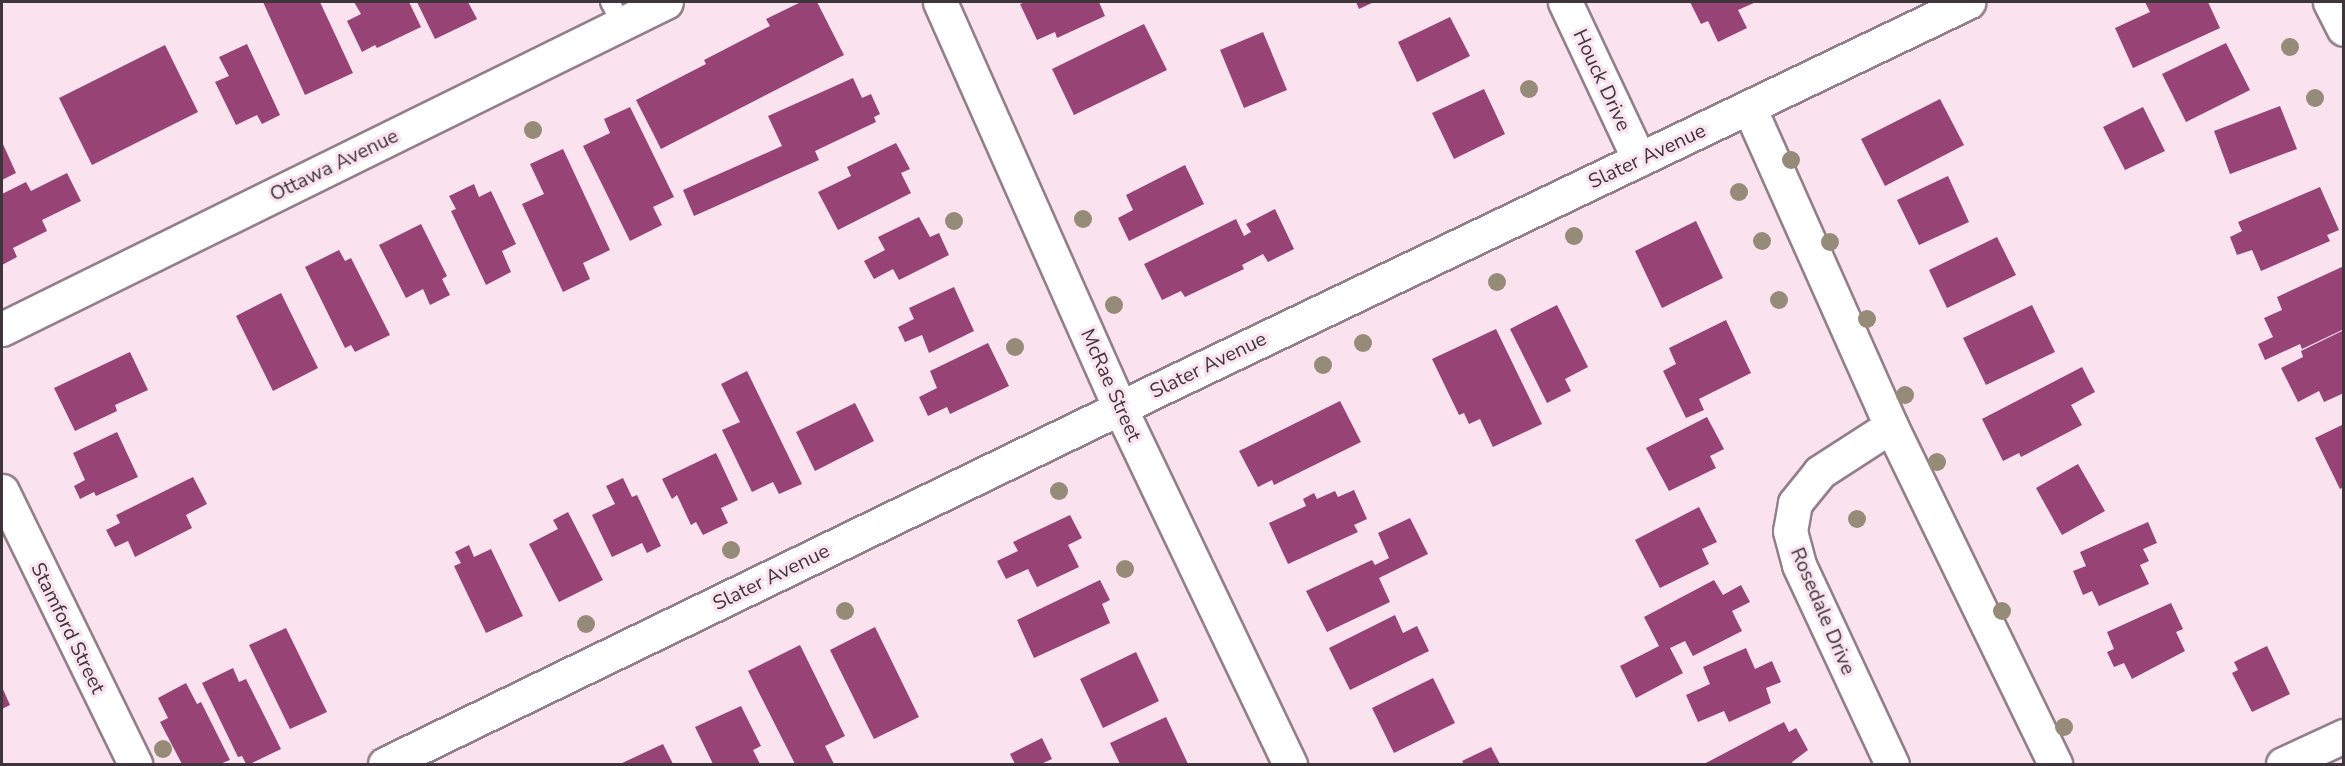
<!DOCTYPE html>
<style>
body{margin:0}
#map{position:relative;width:2345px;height:766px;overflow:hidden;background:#fae3ef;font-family:"Nunito Sans",sans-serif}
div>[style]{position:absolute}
.building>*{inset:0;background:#974376}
.roads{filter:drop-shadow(2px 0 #937f89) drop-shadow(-2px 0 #937f89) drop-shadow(0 2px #937f89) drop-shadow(0 -2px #937f89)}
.service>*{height:18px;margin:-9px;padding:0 9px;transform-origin:9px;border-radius:9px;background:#fff}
.minor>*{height:33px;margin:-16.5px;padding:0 16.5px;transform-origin:16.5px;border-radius:16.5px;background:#fff}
.tertiary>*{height:33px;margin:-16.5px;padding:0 16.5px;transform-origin:16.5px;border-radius:16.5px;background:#fff}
.trees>*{width:18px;height:18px;margin:-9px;border-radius:50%;background:#968a78}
span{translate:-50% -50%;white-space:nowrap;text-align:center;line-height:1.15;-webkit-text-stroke:6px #fae3ef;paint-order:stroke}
.street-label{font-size:20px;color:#3d3539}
.frame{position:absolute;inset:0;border:3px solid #3d3539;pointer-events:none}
</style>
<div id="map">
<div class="building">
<div style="clip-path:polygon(263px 2px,320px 2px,353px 73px,305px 95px)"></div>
<div style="clip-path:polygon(354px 2px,409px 2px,421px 27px,377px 48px,375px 45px,362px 52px,347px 21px,361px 14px)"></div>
<div style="clip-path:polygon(417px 2px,468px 2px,477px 19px,435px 39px)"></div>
<div style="clip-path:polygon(801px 2px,817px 2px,844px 55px,661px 149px,636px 100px,706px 64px,704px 60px,770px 26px,766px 19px)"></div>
<div style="clip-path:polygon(1026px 2px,1099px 2px,1105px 16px,1057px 38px,1055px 32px,1037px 40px,1020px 4px)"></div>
<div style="clip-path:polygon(1356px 2px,1374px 2px,1359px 9px)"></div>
<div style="clip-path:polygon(1690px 2px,1756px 2px,1738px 10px,1747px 28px,1718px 42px,1708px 21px,1701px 24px)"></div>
<div style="clip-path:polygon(2145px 2px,2208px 2px,2220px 28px,2133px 68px,2115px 28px,2150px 12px)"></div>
<div style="clip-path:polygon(1450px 17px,1470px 56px,1417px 82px,1398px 42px)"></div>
<div style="clip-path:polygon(1144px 24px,1167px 70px,1074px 115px,1052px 69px)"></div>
<div style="clip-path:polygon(1263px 32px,1287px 90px,1244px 108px,1220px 50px)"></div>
<div style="clip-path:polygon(2226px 43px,2250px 90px,2186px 122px,2162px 74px)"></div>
<div style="clip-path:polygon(247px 44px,280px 115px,262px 124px,257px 115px,236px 125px,215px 82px,229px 76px,219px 57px)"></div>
<div style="clip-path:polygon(165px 45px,198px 112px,92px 165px,59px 98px)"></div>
<div style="clip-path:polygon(853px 78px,862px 98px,871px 94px,880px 114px,874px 117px,876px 122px,815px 151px,819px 160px,694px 216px,683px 190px,782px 146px,768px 116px)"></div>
<div style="clip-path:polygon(1484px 89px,1505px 134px,1454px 159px,1432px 113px)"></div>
<div style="clip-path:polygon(1940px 99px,1964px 145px,1885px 186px,1861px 139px)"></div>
<div style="clip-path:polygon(2280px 106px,2297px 149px,2230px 174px,2214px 131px)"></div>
<div style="clip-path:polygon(630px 107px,674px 197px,653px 207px,662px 225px,630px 241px,583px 146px,610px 133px,604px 119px)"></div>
<div style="clip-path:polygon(2143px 107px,2165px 151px,2125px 170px,2103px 127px)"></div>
<div style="clip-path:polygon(2px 142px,16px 173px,2px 180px)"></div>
<div style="clip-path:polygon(896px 143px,910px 169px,901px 173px,911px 193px,838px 230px,818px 192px,851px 176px,847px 167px)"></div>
<div style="clip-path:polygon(563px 149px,610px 250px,583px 263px,590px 279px,563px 292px,522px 204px,544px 194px,530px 164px)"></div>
<div style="clip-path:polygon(1185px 165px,1204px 204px,1129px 241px,1118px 218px,1133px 210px,1126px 195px)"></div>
<div style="clip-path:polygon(67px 173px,81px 201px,42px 220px,47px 231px,13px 248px,17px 257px,2px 265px,2px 194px,26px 182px,31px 191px)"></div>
<div style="clip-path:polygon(1948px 176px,1969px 222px,1919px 245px,1897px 200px)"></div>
<div style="clip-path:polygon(474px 184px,479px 197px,491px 191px,516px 244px,502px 251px,511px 272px,486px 285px,451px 211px,456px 209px,449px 196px)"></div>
<div style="clip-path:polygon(2320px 187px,2339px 230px,2327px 235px,2330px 241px,2261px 271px,2252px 250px,2237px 255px,2230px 237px,2242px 231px,2238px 222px)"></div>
<div style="clip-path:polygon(1275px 209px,1294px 249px,1268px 262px,1263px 254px,1242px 265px,1244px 269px,1185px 297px,1181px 291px,1162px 300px,1144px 264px,1236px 219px,1244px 236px,1251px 232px,1246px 224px)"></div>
<div style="clip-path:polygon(919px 217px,930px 237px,939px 233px,949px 255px,899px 280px,893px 269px,874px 279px,864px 261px,885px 250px,878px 237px)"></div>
<div style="clip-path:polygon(1696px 221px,1723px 278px,1662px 308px,1635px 251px)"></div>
<div style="clip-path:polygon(421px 224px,447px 276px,442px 279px,450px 295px,430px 305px,423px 289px,406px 298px,379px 245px)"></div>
<div style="clip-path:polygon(1997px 237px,2016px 275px,1947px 308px,1929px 270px)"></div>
<div style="clip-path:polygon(339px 250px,345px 261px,351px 258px,390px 335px,355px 352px,351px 345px,345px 348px,305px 267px)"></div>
<div style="clip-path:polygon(2344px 266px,2344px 329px,2302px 349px,2300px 344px,2265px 360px,2258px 344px,2273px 337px,2264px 318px,2282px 310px,2277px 297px)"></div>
<div style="clip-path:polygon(954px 287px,974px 331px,929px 353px,922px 335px,905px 342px,898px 327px,914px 319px,909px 308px)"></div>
<div style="clip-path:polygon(281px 293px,318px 368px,273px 391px,236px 316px)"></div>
<div style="clip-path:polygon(1557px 305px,1588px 367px,1565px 379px,1571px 391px,1547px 403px,1510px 329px)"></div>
<div style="clip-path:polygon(2032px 305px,2055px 352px,1986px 385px,1963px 338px)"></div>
<div style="clip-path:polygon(1726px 320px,1751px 373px,1699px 399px,1704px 410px,1686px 418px,1663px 371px,1676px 364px,1669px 348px)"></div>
<div style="clip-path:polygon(1496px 329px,1542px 424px,1493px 447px,1480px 419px,1469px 424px,1464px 413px,1459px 415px,1432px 359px)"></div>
<div style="clip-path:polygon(2344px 330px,2344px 393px,2324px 402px,2319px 391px,2298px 402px,2281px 368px,2303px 357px,2301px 351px)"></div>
<div style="clip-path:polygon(988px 343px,1009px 386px,950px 414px,947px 407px,928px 416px,919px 397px,937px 388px,930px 371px)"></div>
<div style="clip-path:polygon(130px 352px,148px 390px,115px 405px,117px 411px,75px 431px,54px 388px)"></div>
<div style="clip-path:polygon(2082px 367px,2095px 392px,2071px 405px,2082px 425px,2021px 457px,2019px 453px,2003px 461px,1982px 419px)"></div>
<div style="clip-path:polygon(747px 371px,802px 484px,779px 494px,773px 482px,752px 492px,722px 430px,740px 422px,721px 384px)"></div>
<div style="clip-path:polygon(1340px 401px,1361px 442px,1274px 485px,1272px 480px,1258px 487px,1239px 451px)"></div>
<div style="clip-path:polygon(855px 403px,874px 441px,815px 471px,796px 432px)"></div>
<div style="clip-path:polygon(1707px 417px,1724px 449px,1710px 456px,1716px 468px,1669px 491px,1646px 448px)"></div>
<div style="clip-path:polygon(2344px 424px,2344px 487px,2340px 489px,2315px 438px)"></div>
<div style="clip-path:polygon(117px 432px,138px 477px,96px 496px,94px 492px,80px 499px,74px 486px,85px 480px,73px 453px)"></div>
<div style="clip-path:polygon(716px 453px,738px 500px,721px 508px,728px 523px,703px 535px,696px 522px,691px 525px,677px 495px,672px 499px,662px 479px)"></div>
<div style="clip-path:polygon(2078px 464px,2105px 511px,2062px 535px,2036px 488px)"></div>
<div style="clip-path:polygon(193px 477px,207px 504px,186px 515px,192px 528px,135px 557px,128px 541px,115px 547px,106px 530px,120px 523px,116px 515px)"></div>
<div style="clip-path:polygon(623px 478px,632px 497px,637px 495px,661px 546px,647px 553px,642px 543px,612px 557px,592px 515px,615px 504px,606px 486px)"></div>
<div style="clip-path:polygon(1354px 490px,1367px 519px,1354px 525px,1358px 532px,1288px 564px,1269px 523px,1306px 506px,1303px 499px,1314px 493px,1317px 499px,1335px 491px,1338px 497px)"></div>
<div style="clip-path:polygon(1699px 507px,1717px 542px,1702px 549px,1709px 564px,1660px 588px,1635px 540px)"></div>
<div style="clip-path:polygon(568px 512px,603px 580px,559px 602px,529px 544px,558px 529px,553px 520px)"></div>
<div style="clip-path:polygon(1070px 515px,1082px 538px,1068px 545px,1079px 567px,1037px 587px,1028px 569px,1006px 579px,997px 561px,1018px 551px,1013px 542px)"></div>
<div style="clip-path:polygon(1410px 518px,1428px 554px,1379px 578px,1390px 602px,1327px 632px,1306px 591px,1372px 560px,1375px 565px,1389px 558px,1378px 533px)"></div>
<div style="clip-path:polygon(2148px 522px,2157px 543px,2143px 549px,2149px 561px,2140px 565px,2149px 584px,2099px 606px,2092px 591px,2083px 595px,2073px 571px,2086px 566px,2080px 552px)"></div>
<div style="clip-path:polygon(469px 545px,474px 557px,491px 549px,523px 616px,486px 633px,454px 566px,461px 563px,455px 552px)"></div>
<div style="clip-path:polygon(1100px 580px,1110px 600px,1102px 604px,1110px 623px,1034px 658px,1017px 620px)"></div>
<div style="clip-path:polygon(1714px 580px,1723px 595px,1741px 585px,1750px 602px,1732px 611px,1742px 631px,1693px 656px,1685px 641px,1670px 648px,1683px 673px,1636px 698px,1620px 666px,1659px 646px,1644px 617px)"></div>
<div style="clip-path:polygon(2171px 603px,2183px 629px,2176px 632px,2185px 651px,2132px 679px,2124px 663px,2114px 667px,2107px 652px,2114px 649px,2107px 632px)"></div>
<div style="clip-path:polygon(1395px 615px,1403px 633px,1417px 626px,1429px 651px,1350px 690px,1329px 648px)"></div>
<div style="clip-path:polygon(875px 627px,919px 717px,874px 739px,830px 650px)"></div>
<div style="clip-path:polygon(286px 628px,327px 712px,290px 729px,249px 645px)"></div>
<div style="clip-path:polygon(800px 645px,845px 736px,825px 746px,834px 764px,795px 764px,748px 671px)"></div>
<div style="clip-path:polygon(2267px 646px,2290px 694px,2252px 712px,2232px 673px,2238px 670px,2234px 662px)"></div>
<div style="clip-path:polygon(1746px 648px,1755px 669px,1772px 661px,1781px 682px,1766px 688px,1771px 703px,1729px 722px,1724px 711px,1698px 722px,1686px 695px,1710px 684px,1703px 667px)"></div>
<div style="clip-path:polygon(1136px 652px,1159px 701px,1103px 728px,1080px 679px)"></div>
<div style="clip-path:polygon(233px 668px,239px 682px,246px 679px,281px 749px,250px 764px,246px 764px,242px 756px,238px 757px,202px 683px)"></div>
<div style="clip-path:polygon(1433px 678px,1455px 723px,1394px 753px,1372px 708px)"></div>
<div style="clip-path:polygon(186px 683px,197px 704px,201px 702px,230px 760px,220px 764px,182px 764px,160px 722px,168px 718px,158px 698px)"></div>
<div style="clip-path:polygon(2px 687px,10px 705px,2px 709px)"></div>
<div style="clip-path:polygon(741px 706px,761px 746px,753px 750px,760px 764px,713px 764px,695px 727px)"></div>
<div style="clip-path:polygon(1166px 717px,1188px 764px,1120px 764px,1110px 743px)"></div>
<div style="clip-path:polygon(1784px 722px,1789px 732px,1796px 728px,1808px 750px,1792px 762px,1793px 764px,1704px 764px)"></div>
<div style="clip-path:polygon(1042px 738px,1052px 759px,1041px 764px,1015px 764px,1010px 754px)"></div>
<div style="clip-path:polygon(663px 744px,673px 764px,620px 764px)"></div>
<div style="clip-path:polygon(1491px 747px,1500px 764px,1464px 764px,1462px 761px)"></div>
</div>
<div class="roads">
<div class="service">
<div style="left:610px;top:2px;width:24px;rotate:62deg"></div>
</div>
<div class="minor">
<div style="left:1565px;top:2px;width:174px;rotate:64.8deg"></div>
<div style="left:2330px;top:2px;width:30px;rotate:63deg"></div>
<div style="left:1749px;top:107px;width:349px;rotate:66deg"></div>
<div style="left:1891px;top:426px;width:376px;rotate:64.1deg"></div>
<div style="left:2px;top:329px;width:740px;rotate:-26.22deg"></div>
<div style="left:1891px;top:426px;width:85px;rotate:147.1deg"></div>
<div style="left:1820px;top:472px;width:40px;rotate:129deg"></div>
<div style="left:1795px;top:503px;width:28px;rotate:100deg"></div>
<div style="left:1790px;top:531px;width:35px;rotate:75deg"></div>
<div style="left:1799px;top:565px;width:220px;rotate:65deg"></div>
<div style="left:2px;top:491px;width:304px;rotate:64deg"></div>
<div style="left:385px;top:764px;width:862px;rotate:-25.85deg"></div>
<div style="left:1161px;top:388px;width:895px;rotate:-25.56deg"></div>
<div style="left:2283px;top:764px;width:67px;rotate:-24.7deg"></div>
</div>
<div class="tertiary">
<div style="left:940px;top:2px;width:444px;rotate:66.1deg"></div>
<div style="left:1120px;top:408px;width:395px;rotate:64.5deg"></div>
</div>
</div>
<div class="trees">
<div style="left:2290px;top:47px"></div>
<div style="left:1529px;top:89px"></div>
<div style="left:2315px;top:98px"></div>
<div style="left:533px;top:130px"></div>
<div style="left:1791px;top:160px"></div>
<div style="left:1739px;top:192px"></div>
<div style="left:1083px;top:219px"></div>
<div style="left:954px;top:221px"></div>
<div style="left:1574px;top:236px"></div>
<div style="left:1762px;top:241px"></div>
<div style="left:1830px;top:242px"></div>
<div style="left:1497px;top:282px"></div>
<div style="left:1779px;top:300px"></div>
<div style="left:1114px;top:305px"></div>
<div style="left:1867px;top:319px"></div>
<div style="left:1363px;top:343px"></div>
<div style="left:1015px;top:347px"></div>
<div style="left:1323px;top:365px"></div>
<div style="left:1905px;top:395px"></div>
<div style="left:1937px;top:462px"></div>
<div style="left:1059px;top:491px"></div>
<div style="left:1857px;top:519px"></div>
<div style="left:731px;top:550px"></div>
<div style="left:1125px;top:569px"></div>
<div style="left:845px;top:611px"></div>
<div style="left:2002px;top:611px"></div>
<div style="left:586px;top:624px"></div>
<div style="left:2064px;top:727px"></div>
<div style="left:163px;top:749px"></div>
</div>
<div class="street-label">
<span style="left:1602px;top:80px;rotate:65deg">Houck Drive</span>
<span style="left:1647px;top:156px;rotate:-25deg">Slater Avenue</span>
<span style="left:334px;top:165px;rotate:-26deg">Ottawa Avenue</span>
<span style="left:1208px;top:365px;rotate:-26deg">Slater Avenue</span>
<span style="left:1111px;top:385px;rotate:66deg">McRae Street</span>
<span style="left:771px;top:577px;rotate:-26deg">Slater Avenue</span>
<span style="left:1823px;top:611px;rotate:67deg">Rosedale Drive</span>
<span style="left:68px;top:628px;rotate:64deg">Stamford Street</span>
</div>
<div class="frame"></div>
</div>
